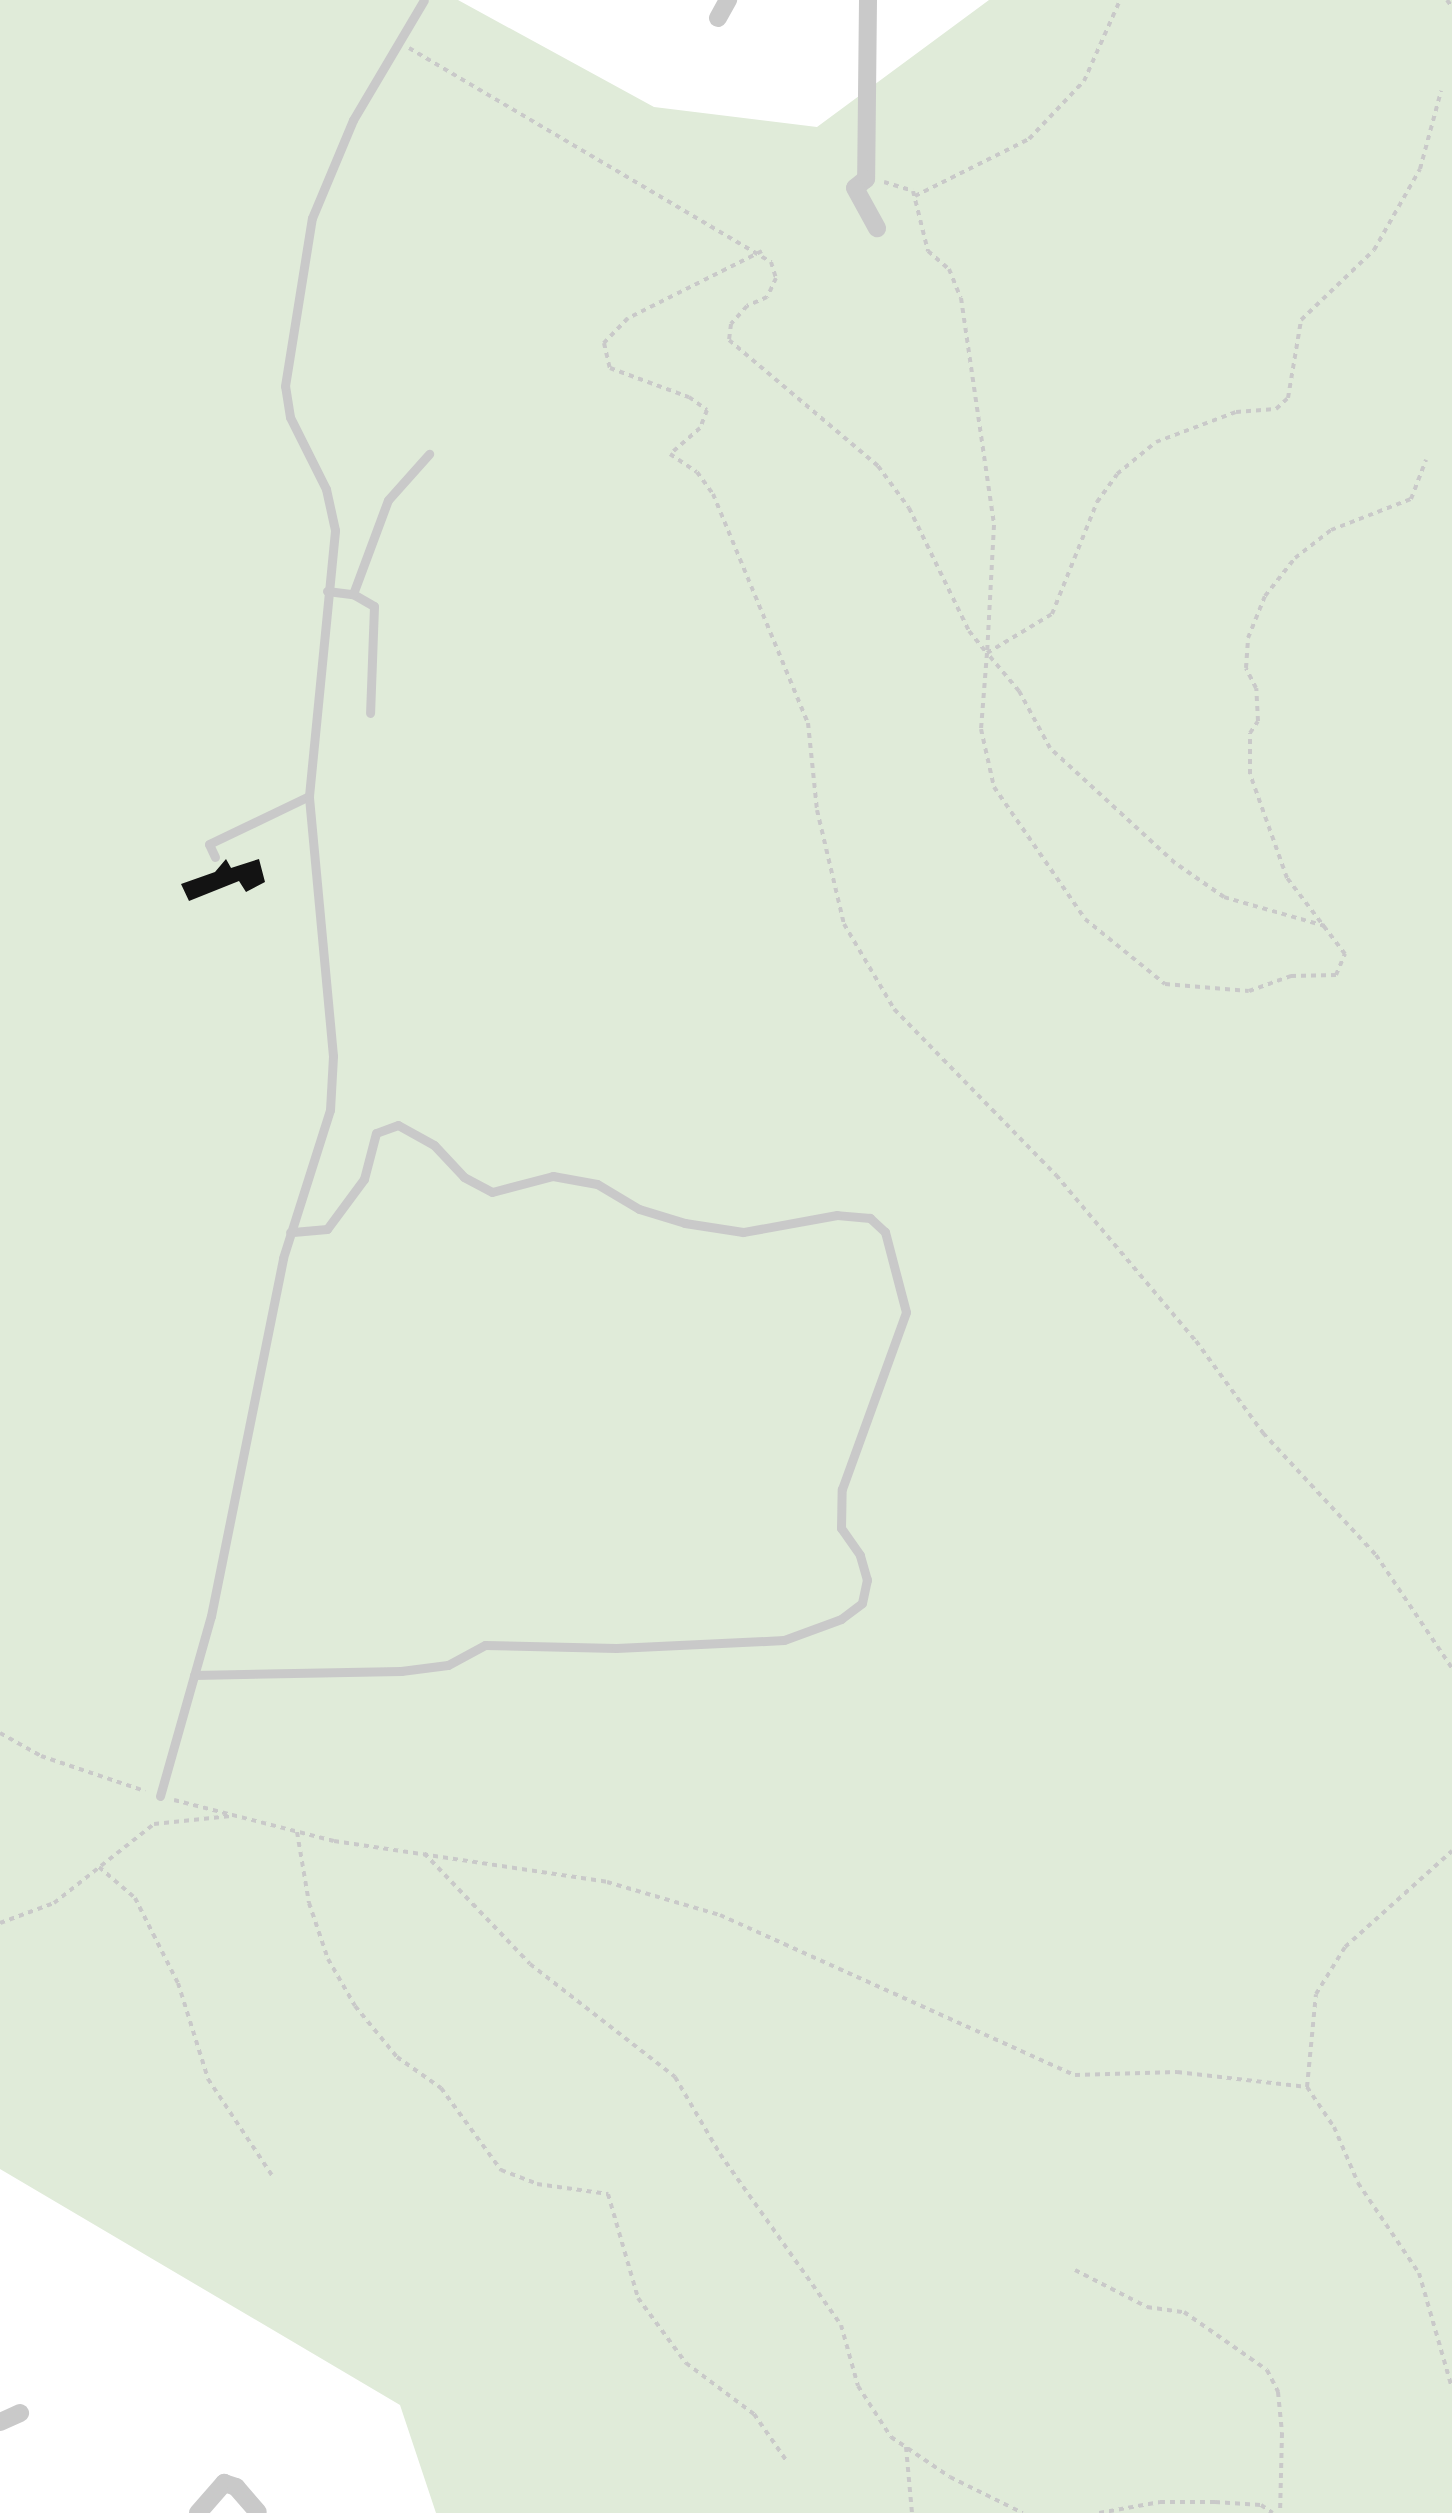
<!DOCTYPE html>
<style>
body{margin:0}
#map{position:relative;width:1452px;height:2513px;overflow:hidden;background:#fff;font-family:"Nunito Sans",sans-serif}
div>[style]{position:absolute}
.green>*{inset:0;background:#e0ebd9}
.building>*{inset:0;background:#131313}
.path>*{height:4px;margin-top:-2px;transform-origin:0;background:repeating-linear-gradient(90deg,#c9c9c9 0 5px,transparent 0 10px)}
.lane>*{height:9px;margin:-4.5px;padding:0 4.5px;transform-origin:4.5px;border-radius:4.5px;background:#c9c9c9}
.street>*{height:18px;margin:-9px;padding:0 9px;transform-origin:9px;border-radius:9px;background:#c9c9c9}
span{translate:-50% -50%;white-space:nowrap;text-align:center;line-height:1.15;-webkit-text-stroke:10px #fff;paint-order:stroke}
</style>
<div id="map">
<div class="green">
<div style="clip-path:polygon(0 0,458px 0,654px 107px,817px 127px,989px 0,1452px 0,1452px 2513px,436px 2513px,400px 2405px,0 2169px)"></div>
</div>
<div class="building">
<div style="clip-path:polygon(226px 859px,235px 875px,231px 868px,259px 859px,265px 882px,246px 892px,239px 881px,189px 901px,181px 884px,215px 872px)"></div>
</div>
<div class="path">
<div style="left:1447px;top:0;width:9px;rotate:54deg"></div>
<div style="left:409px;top:48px;width:421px;rotate:30.6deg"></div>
<div style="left:771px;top:262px;width:17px;rotate:73deg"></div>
<div style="left:776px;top:278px;width:21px;rotate:115deg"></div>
<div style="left:767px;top:297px;width:22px;rotate:156deg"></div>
<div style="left:747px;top:306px;width:24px;rotate:132deg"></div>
<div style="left:731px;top:324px;width:16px;rotate:97deg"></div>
<div style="left:729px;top:340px;width:195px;rotate:40.2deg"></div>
<div style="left:878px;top:466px;width:52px;rotate:53.6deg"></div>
<div style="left:909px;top:508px;width:137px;rotate:64deg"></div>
<div style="left:969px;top:631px;width:28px;rotate:51deg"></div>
<div style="left:987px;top:653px;width:76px;rotate:94.5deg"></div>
<div style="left:981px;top:729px;width:59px;rotate:77.4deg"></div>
<div style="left:994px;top:787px;width:160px;rotate:55.4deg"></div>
<div style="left:1085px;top:919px;width:103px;rotate:39.1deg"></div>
<div style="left:1165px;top:984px;width:84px;rotate:4.8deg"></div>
<div style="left:1249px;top:991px;width:45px;rotate:-19.7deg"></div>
<div style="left:1291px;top:976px;width:45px;rotate:-1.3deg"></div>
<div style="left:1336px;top:975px;width:23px;rotate:-67deg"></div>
<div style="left:1345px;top:954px;width:96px;rotate:-127.3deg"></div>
<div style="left:1287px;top:878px;width:110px;rotate:-109.6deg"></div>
<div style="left:1250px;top:774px;width:41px;rotate:-90deg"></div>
<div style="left:1250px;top:733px;width:14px;rotate:-56deg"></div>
<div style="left:1258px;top:721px;width:33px;rotate:-93deg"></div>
<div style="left:1256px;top:688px;width:22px;rotate:-117deg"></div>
<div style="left:1246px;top:668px;width:30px;rotate:-86deg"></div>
<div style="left:1248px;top:638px;width:45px;rotate:-68deg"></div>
<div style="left:1265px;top:596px;width:48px;rotate:-51.7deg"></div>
<div style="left:1295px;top:558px;width:46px;rotate:-37.9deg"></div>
<div style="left:1331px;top:530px;width:86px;rotate:-21.2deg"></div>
<div style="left:1411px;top:499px;width:42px;rotate:-69deg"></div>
<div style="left:884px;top:182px;width:30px;rotate:17deg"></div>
<div style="left:913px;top:191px;width:62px;rotate:76deg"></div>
<div style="left:928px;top:251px;width:28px;rotate:41deg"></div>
<div style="left:949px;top:269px;width:31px;rotate:68deg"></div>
<div style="left:961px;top:298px;width:229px;rotate:81.7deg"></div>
<div style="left:994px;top:525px;width:128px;rotate:93.1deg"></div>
<div style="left:915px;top:196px;width:127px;rotate:-26.6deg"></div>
<div style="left:1029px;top:139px;width:80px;rotate:-46.5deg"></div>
<div style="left:1084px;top:81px;width:89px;rotate:-66deg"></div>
<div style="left:762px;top:251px;width:150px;rotate:153.4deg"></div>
<div style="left:628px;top:318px;width:35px;rotate:134deg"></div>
<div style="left:604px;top:343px;width:26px;rotate:77deg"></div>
<div style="left:610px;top:368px;width:84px;rotate:20.2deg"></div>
<div style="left:689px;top:397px;width:22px;rotate:36deg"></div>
<div style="left:707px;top:410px;width:19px;rotate:111deg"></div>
<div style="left:700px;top:428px;width:40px;rotate:139deg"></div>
<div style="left:670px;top:454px;width:32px;rotate:34deg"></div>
<div style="left:697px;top:472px;width:27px;rotate:54deg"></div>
<div style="left:713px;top:494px;width:248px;rotate:67.5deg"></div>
<div style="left:808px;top:723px;width:87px;rotate:84.1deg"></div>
<div style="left:817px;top:810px;width:117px;rotate:76.7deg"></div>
<div style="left:844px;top:924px;width:99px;rotate:59.5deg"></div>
<div style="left:894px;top:1009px;width:232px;rotate:45.7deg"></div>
<div style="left:1056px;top:1175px;width:217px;rotate:49.9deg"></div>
<div style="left:1196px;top:1341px;width:114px;rotate:53.9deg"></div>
<div style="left:1263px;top:1433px;width:166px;rotate:47.2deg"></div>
<div style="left:1376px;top:1555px;width:136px;rotate:56.1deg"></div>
<div style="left:1325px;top:926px;width:105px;rotate:-164deg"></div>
<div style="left:1224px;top:897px;width:60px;rotate:-145.2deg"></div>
<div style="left:1175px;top:863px;width:170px;rotate:-137.4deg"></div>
<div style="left:1050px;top:748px;width:65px;rotate:-118.5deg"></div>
<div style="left:1019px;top:691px;width:50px;rotate:-130.1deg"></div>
<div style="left:987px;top:653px;width:76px;rotate:-31deg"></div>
<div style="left:1052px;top:614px;width:121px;rotate:-68.1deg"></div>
<div style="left:1097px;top:502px;width:34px;rotate:-54deg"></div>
<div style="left:1117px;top:474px;width:50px;rotate:-39.4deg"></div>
<div style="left:1156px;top:442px;width:85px;rotate:-20.6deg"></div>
<div style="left:1236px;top:412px;width:40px;rotate:-4.3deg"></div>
<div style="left:1276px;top:409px;width:16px;rotate:-43deg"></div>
<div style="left:1288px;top:398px;width:79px;rotate:-80.5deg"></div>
<div style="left:1301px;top:320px;width:101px;rotate:-43.8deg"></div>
<div style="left:1374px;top:250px;width:93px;rotate:-60.4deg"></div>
<div style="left:1420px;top:169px;width:81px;rotate:-74.9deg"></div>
<div style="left:0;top:1733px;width:47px;rotate:29.3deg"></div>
<div style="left:41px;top:1756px;width:110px;rotate:18.6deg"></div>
<div style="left:174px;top:1800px;width:165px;rotate:14.4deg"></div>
<div style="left:334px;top:1841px;width:276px;rotate:8.5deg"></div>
<div style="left:607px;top:1882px;width:118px;rotate:16.3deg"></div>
<div style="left:720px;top:1915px;width:389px;rotate:24.3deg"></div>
<div style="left:1075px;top:2075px;width:102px;rotate:-1.7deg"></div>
<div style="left:1177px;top:2072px;width:131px;rotate:6.6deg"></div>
<div style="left:1307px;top:2087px;width:48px;rotate:56deg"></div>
<div style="left:1334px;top:2127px;width:61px;rotate:66.8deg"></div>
<div style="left:1358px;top:2183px;width:109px;rotate:55.9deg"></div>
<div style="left:1419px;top:2273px;width:120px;rotate:74deg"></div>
<div style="left:297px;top:1832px;width:72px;rotate:80.4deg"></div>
<div style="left:309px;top:1903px;width:59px;rotate:71.3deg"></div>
<div style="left:328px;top:1959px;width:54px;rotate:60.1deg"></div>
<div style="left:355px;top:2006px;width:66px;rotate:50.5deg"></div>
<div style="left:397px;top:2057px;width:54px;rotate:35.2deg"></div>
<div style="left:441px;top:2088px;width:102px;rotate:53.8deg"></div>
<div style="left:501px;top:2170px;width:39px;rotate:21deg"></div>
<div style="left:537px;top:2184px;width:72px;rotate:8deg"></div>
<div style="left:608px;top:2194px;width:108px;rotate:73.9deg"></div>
<div style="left:638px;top:2298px;width:81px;rotate:53.6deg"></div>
<div style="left:686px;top:2363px;width:85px;rotate:36.9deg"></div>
<div style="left:754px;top:2414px;width:56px;rotate:55.2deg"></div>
<div style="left:424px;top:1853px;width:153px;rotate:46.3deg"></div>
<div style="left:530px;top:1964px;width:184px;rotate:37.9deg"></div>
<div style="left:675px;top:2077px;width:89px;rotate:59.7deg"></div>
<div style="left:720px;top:2154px;width:209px;rotate:54.7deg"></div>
<div style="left:841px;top:2325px;width:63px;rotate:74.4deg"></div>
<div style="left:858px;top:2386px;width:61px;rotate:57.1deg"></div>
<div style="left:891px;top:2437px;width:71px;rotate:34.1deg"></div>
<div style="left:950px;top:2477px;width:81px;rotate:26.3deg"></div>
<div style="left:99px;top:1867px;width:48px;rotate:40.7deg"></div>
<div style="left:135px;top:1898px;width:95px;rotate:63.2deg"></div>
<div style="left:178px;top:1983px;width:101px;rotate:72.6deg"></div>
<div style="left:208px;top:2079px;width:118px;rotate:56.4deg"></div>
<div style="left:0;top:1923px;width:58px;rotate:-20.3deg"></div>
<div style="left:54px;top:1903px;width:127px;rotate:-38.3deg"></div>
<div style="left:154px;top:1824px;width:77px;rotate:-5.9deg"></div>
<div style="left:1307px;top:2087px;width:93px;rotate:-84.5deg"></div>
<div style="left:1316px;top:1994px;width:55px;rotate:-58.3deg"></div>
<div style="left:1345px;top:1947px;width:144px;rotate:-41.9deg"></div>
<div style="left:1075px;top:2270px;width:81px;rotate:27.2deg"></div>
<div style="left:1147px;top:2307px;width:37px;rotate:8deg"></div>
<div style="left:1184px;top:2312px;width:101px;rotate:34.9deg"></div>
<div style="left:1267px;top:2370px;width:25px;rotate:63deg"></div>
<div style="left:1278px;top:2392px;width:41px;rotate:84.4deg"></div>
<div style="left:1282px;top:2433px;width:80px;rotate:91.4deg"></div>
<div style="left:906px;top:2447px;width:66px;rotate:84.8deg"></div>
<div style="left:1099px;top:2513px;width:62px;rotate:-10.2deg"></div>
<div style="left:1160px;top:2502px;width:55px"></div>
<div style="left:1215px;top:2502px;width:46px;rotate:3.7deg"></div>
<div style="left:1261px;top:2505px;width:14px;rotate:34deg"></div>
</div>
<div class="lane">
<div style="left:327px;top:591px;width:26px;rotate:7deg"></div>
<div style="left:353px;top:594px;width:24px;rotate:30deg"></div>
<div style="left:374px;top:606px;width:107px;rotate:92.1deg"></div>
<div style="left:353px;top:594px;width:100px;rotate:-69.6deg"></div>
<div style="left:388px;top:500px;width:62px;rotate:-48.3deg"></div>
<div style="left:215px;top:857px;width:14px;rotate:-115deg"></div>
<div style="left:209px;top:844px;width:111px;rotate:-25.6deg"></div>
<div style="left:194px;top:1675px;width:207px;rotate:-1.1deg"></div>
<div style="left:401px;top:1671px;width:47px;rotate:-7.3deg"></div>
<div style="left:448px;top:1665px;width:42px;rotate:-28.4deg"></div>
<div style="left:485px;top:1645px;width:131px;rotate:1.3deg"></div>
<div style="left:616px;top:1648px;width:168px;rotate:-2.7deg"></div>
<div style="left:784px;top:1640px;width:61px;rotate:-20.2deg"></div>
<div style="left:841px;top:1619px;width:26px;rotate:-37deg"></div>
<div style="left:862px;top:1603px;width:24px;rotate:-78deg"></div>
<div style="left:867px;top:1580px;width:26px;rotate:-106deg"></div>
<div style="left:860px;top:1555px;width:33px;rotate:-125deg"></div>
<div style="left:841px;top:1528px;width:39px;rotate:-89deg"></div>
<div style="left:842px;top:1489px;width:188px;rotate:-70.1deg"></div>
<div style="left:906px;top:1312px;width:83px;rotate:-104.7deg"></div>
<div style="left:885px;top:1232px;width:21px;rotate:-137deg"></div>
<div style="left:870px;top:1218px;width:33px;rotate:-175deg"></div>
<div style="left:837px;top:1215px;width:96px;rotate:169.7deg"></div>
<div style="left:743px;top:1232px;width:59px;rotate:-171.2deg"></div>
<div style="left:685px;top:1223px;width:48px;rotate:-163.1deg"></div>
<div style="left:639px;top:1209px;width:49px;rotate:-149.2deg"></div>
<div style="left:597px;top:1184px;width:45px;rotate:-169.7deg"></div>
<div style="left:553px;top:1176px;width:63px;rotate:165.3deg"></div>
<div style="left:492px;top:1192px;width:32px;rotate:-152deg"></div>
<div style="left:464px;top:1177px;width:44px;rotate:-133.2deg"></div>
<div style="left:434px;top:1145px;width:41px;rotate:-150.9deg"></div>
<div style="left:398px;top:1125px;width:23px;rotate:160deg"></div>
<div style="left:376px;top:1133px;width:48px;rotate:104.6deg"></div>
<div style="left:364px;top:1179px;width:62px;rotate:126.5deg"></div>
<div style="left:327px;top:1229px;width:37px;rotate:175deg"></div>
<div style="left:160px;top:1796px;width:187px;rotate:-74.2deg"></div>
<div style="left:211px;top:1616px;width:365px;rotate:-78.6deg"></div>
<div style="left:283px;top:1258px;width:155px;rotate:-72.4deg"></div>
<div style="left:330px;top:1110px;width:54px;rotate:-86.8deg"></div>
<div style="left:333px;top:1056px;width:261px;rotate:-95.3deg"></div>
<div style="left:309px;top:796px;width:267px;rotate:-84.4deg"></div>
<div style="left:335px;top:530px;width:42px;rotate:-102.4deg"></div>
<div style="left:326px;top:489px;width:80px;rotate:-116.6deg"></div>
<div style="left:290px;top:417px;width:31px;rotate:-99deg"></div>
<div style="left:285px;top:386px;width:170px;rotate:-80.9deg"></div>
<div style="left:312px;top:218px;width:106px;rotate:-67.3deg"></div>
<div style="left:353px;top:120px;width:139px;rotate:-59.4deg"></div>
</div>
<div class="street">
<div style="left:868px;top:0;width:179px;rotate:90.6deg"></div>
<div style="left:866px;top:179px;width:14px;rotate:141deg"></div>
<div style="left:855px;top:188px;width:46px;rotate:61.2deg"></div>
<div style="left:718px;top:18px;width:21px;rotate:-61deg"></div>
<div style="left:0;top:2422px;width:22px;rotate:-24deg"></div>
<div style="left:198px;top:2513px;width:40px;rotate:-49deg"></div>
<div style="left:224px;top:2483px;width:13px;rotate:18deg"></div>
<div style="left:236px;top:2487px;width:33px;rotate:49deg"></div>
</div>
</div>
